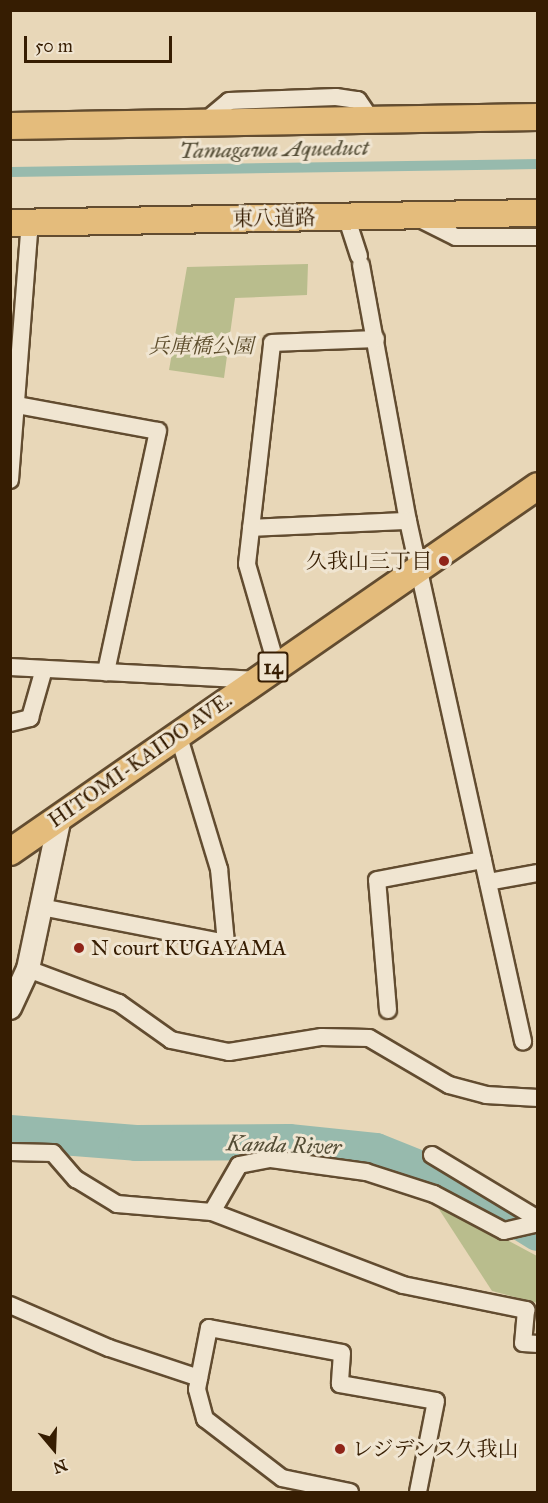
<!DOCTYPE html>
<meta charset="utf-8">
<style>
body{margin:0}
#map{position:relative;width:548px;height:1503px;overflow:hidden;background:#e8d7b8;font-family:"IM FELL Great Primer","Noto Serif JP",serif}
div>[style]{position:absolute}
.green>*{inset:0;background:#b9bd8d}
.water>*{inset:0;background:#97baad}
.river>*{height:36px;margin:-18px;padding:0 18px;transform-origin:18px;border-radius:18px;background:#97baad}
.roads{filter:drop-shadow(2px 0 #624c30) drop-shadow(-2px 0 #624c30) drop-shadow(0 2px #624c30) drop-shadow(0 -2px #624c30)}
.street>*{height:16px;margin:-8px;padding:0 8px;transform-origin:8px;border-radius:8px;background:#f0e5d1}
.secondary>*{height:22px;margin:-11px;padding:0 11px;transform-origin:11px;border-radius:11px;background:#f0e5d1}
.primary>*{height:26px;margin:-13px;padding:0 13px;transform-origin:13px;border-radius:13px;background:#e4bc7c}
.dots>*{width:16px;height:16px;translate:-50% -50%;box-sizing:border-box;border:3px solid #f0e5d1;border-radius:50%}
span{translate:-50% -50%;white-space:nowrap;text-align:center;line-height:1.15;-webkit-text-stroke:6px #f0e5d1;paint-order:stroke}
.shield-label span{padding:2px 4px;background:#f0e5d1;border:2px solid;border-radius:4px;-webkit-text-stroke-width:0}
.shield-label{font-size:20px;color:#361d02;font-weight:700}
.street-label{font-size:21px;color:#361d02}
.park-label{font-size:21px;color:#5d4d2c;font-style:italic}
.poi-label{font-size:21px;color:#361d02}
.right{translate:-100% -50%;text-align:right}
.left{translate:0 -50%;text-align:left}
.water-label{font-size:22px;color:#534c35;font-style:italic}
.frame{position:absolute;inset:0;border:12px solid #361d02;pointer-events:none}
.north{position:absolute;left:24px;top:1419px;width:60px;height:60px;-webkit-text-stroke:4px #f0e5d1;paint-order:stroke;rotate:161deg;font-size:16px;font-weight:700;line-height:24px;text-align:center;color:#361d02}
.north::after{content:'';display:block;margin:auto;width:21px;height:27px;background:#361d02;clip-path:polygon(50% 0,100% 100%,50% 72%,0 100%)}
.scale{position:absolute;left:24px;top:36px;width:148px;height:27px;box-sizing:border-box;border:3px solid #361d02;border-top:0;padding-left:8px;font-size:18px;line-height:21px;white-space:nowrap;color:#361d02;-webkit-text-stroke:4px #f0e5d1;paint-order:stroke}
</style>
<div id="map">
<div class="green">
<div style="clip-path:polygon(308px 264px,307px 295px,235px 298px,224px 378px,169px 370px,187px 267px)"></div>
<div style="clip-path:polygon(433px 1200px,537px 1256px,537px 1303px,492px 1291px)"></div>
</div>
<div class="water">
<div style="clip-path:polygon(538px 159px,537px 169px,10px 177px,11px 167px)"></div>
</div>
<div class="river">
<div style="left:10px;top:1133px;width:126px;rotate:4.5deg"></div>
<div style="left:136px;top:1143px;width:153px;rotate:-0.4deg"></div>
<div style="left:289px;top:1142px;width:87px;rotate:5.9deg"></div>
<div style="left:376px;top:1151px;width:86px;rotate:21.8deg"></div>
<div style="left:456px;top:1183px;width:96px;rotate:31.4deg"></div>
</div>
<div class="roads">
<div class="street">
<div style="left:203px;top:123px;width:34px;rotate:-40deg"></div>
<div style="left:229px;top:101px;width:107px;rotate:-2.1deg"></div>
<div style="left:336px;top:97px;width:22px;rotate:8deg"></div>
<div style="left:358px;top:100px;width:25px;rotate:56deg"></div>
<div style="left:346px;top:216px;width:42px;rotate:72deg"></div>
<div style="left:418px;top:218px;width:42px;rotate:26.6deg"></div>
<div style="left:456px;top:237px;width:82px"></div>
<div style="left:361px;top:265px;width:260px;rotate:79.6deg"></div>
<div style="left:408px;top:521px;width:533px;rotate:77.53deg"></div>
<div style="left:12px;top:404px;width:148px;rotate:10.5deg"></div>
<div style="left:158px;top:431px;width:247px;rotate:102.2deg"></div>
<div style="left:10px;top:480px;width:258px;rotate:-85.6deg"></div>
<div style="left:251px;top:528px;width:157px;rotate:-2.6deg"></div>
<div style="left:276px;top:664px;width:104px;rotate:-106.2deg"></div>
<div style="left:247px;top:564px;width:222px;rotate:-83.5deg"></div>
<div style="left:272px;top:343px;width:104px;rotate:-2.2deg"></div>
<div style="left:10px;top:667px;width:244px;rotate:3deg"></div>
<div style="left:10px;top:723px;width:21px;rotate:-14deg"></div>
<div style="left:30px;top:718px;width:51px;rotate:-74.1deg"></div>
<div style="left:488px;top:882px;width:51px;rotate:-10.2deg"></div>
<div style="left:41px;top:907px;width:188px;rotate:11deg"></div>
<div style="left:226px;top:943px;width:74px;rotate:-95.4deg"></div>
<div style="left:219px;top:869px;width:141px;rotate:-106.9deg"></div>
<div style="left:28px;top:969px;width:97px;rotate:20.5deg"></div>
<div style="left:119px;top:1003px;width:64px;rotate:35.4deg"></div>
<div style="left:171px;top:1040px;width:59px;rotate:11.7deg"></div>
<div style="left:229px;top:1052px;width:94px;rotate:-9.2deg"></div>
<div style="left:322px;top:1037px;width:47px;rotate:1.2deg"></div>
<div style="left:369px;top:1038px;width:93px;rotate:30.4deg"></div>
<div style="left:449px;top:1085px;width:38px;rotate:15deg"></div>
<div style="left:486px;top:1095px;width:52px;rotate:3.3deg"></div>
<div style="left:388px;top:1010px;width:130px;rotate:-94.8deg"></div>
<div style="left:377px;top:880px;width:108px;rotate:-10.7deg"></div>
<div style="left:10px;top:1152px;width:43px;rotate:1.3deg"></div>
<div style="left:53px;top:1153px;width:35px;rotate:49deg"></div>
<div style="left:76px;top:1179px;width:48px;rotate:31.4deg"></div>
<div style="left:117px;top:1204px;width:95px;rotate:4.8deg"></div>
<div style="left:212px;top:1212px;width:204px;rotate:20.9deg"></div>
<div style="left:403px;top:1285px;width:126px;rotate:11.5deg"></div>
<div style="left:526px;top:1310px;width:33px;rotate:95deg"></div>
<div style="left:523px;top:1343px;width:15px;rotate:4deg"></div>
<div style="left:432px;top:1155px;width:124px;rotate:31.1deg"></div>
<div style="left:212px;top:1212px;width:54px;rotate:-60.1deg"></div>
<div style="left:239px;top:1165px;width:33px;rotate:-11deg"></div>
<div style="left:271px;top:1159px;width:96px;rotate:7.8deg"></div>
<div style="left:366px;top:1172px;width:71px;rotate:17.9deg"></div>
<div style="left:434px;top:1194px;width:79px;rotate:27.9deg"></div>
<div style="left:504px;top:1231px;width:35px;rotate:-13deg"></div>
<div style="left:10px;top:1305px;width:108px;rotate:23.5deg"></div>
<div style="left:109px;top:1348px;width:95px;rotate:18.4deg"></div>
<div style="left:350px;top:1492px;width:69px;rotate:-168.4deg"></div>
<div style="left:282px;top:1478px;width:97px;rotate:-142.5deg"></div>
<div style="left:205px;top:1419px;width:31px;rotate:-105deg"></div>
<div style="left:197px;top:1389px;width:62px;rotate:-78.9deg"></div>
<div style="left:209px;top:1328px;width:135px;rotate:10.6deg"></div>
<div style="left:342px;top:1353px;width:31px;rotate:94deg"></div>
<div style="left:340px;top:1384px;width:97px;rotate:10deg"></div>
<div style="left:436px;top:1401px;width:93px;rotate:101.2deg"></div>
</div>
<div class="secondary">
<div style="left:10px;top:1008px;width:43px;rotate:-65.2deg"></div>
<div style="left:28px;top:969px;width:155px;rotate:-78.1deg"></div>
</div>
<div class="primary">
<div style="left:10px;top:126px;width:528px;rotate:-0.98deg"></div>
<div style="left:10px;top:223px;width:528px;rotate:-1.09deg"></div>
<div style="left:10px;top:852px;width:642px;rotate:-34.73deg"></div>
</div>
</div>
<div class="dots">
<div style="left:444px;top:561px;background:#8f2418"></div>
<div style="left:79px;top:948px;background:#8f2418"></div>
<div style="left:340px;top:1449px;background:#8f2418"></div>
</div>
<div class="shield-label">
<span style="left:273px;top:667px">14</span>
</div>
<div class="street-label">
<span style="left:274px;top:218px;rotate:-1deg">東八道路</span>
<span style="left:140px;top:760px;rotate:-35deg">HITOMI-KAIDO AVE.</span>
</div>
<div class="park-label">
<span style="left:201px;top:346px">兵庫橋公園</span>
</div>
<div class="poi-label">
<span class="right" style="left:432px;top:561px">久我山三丁目</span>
<span class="left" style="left:91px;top:948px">N court KUGAYAMA</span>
<span class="left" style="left:352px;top:1449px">レジデンス久我山</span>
</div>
<div class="water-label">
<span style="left:274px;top:149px;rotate:-1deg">Tamagawa Aqueduct</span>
<span style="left:284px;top:1145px;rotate:2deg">Kanda River</span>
</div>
<div class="frame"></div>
<div class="north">N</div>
<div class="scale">50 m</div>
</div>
